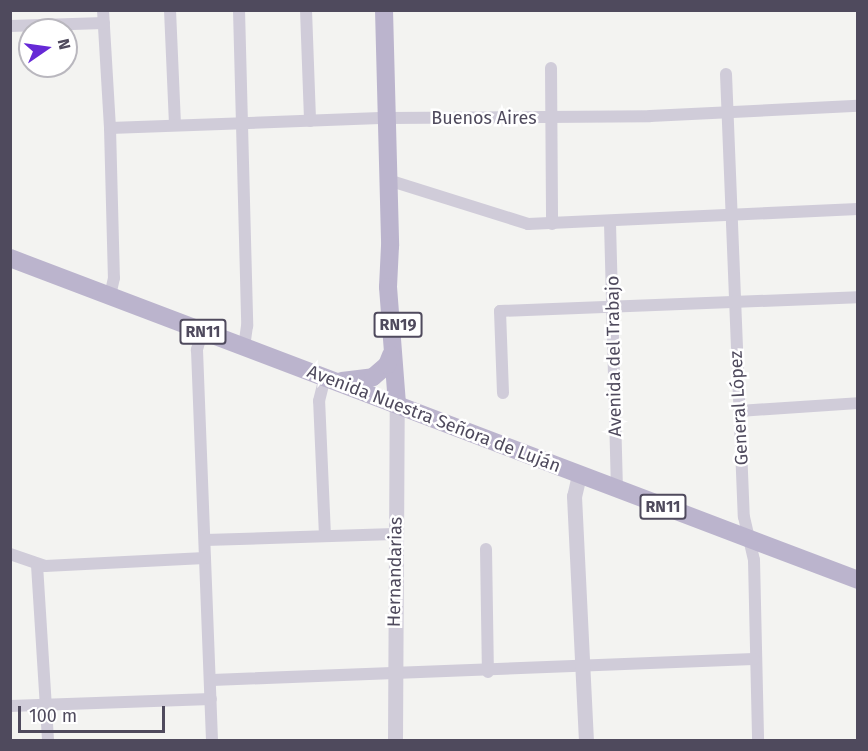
<!DOCTYPE html>
<meta charset="utf-8">
<style>
body{margin:0}
#map{position:relative;width:868px;height:751px;overflow:hidden;background:#f3f3f1;font-family:"Fira Sans",sans-serif}
div>[style]{position:absolute}
.minor>*{height:12px;margin:-6px;padding:0 6px;transform-origin:6px;border-radius:6px;background:#d0ccd9}
.tertiary>*{height:15px;margin:-7.5px;padding:0 7.5px;transform-origin:7.5px;border-radius:7.5px;background:#d0ccd9}
.primary>*{height:18px;margin:-9px;padding:0 9px;transform-origin:9px;border-radius:9px;background:#bbb4cd}
span{translate:-50% -50%;white-space:nowrap;text-align:center;line-height:1.15;-webkit-text-stroke:5px #fff;paint-order:stroke}
.shield-label span{padding:2px 4px;background:#fff;border:2px solid;border-radius:4px;-webkit-text-stroke-width:0}
.shield-label{font-size:16px;color:#4f4a5d;font-weight:700}
.street-label{font-size:18px;color:#4f4a5d}
.frame{position:absolute;inset:0;border:12px solid #4f4a5d;pointer-events:none}
.north{position:absolute;left:18px;top:18px;width:60px;height:60px;box-sizing:border-box;background:#fff;border:2px solid #b9b7be;border-radius:50%;rotate:77deg;font-size:16px;font-weight:700;line-height:24px;text-align:center;color:#4f4a5d}
.north::after{content:'';display:block;margin:auto;width:21px;height:27px;background:#6629d6;clip-path:polygon(50% 0,100% 100%,50% 72%,0 100%)}
.scale{position:absolute;left:18px;top:706px;width:147px;height:27px;box-sizing:border-box;border:3px solid #4f4a5d;border-top:0;padding-left:8px;font-size:18px;line-height:21px;white-space:nowrap;color:#4f4a5d;-webkit-text-stroke:4px #fff;paint-order:stroke}
</style>
<div id="map">
<div class="minor">
<div style="left:103px;top:10px;width:118px;rotate:86.6deg"></div>
<div style="left:110px;top:128px;width:150px;rotate:88.5deg"></div>
<div style="left:114px;top:278px;width:18px;rotate:103deg"></div>
<div style="left:170px;top:10px;width:115px;rotate:87.5deg"></div>
<div style="left:239px;top:10px;width:316px;rotate:88.5deg"></div>
<div style="left:247px;top:326px;width:22px;rotate:98deg"></div>
<div style="left:306px;top:10px;width:111px;rotate:87.9deg"></div>
<div style="left:10px;top:26px;width:94px;rotate:-1.8deg"></div>
<div style="left:551px;top:68px;width:156px;rotate:89.6deg"></div>
<div style="left:726px;top:74px;width:443px;rotate:87.7deg"></div>
<div style="left:744px;top:517px;width:44px;rotate:76.9deg"></div>
<div style="left:754px;top:560px;width:180px;rotate:88.7deg"></div>
<div style="left:110px;top:128px;width:277px;rotate:-2.1deg"></div>
<div style="left:387px;top:118px;width:263px;rotate:-0.4deg"></div>
<div style="left:650px;top:116px;width:208px;rotate:-2.8deg"></div>
<div style="left:388px;top:180px;width:147px;rotate:17.4deg"></div>
<div style="left:528px;top:224px;width:330px;rotate:-2.6deg"></div>
<div style="left:610px;top:223px;width:267px;rotate:88.5deg"></div>
<div style="left:202px;top:332px;width:19px;rotate:106deg"></div>
<div style="left:197px;top:350px;width:390px;rotate:87.8deg"></div>
<div style="left:503px;top:393px;width:82px;rotate:-92.1deg"></div>
<div style="left:500px;top:311px;width:358px;rotate:-2.2deg"></div>
<div style="left:739px;top:411px;width:119px;rotate:-3.8deg"></div>
<div style="left:325px;top:536px;width:135px;rotate:-92.5deg"></div>
<div style="left:319px;top:401px;width:25px;rotate:-76deg"></div>
<div style="left:205px;top:540px;width:189px;rotate:-1.8deg"></div>
<div style="left:486px;top:549px;width:123px;rotate:89.1deg"></div>
<div style="left:10px;top:554px;width:37px;rotate:19deg"></div>
<div style="left:45px;top:566px;width:160px;rotate:-2.9deg"></div>
<div style="left:37px;top:565px;width:175px;rotate:86.4deg"></div>
<div style="left:212px;top:680px;width:542px;rotate:-2.22deg"></div>
<div style="left:10px;top:706px;width:201px;rotate:-2deg"></div>
</div>
<div class="tertiary">
<div style="left:579px;top:475px;width:22px;rotate:103deg"></div>
<div style="left:574px;top:496px;width:244px;rotate:87.2deg"></div>
<div style="left:395px;top:740px;width:337px;rotate:-89.7deg"></div>
</div>
<div class="primary">
<div style="left:384px;top:10px;width:236px;rotate:88.5deg"></div>
<div style="left:390px;top:246px;width:41px;rotate:92.8deg"></div>
<div style="left:388px;top:287px;width:116px;rotate:85.6deg"></div>
<div style="left:10px;top:258px;width:907px;rotate:20.79deg"></div>
<div style="left:342px;top:381px;width:31px;rotate:-7deg"></div>
<div style="left:373px;top:377px;width:18px;rotate:-41deg"></div>
<div style="left:387px;top:365px;width:11px;rotate:-68deg"></div>
</div>
<div class="shield-label">
<span style="left:398px;top:325px">RN19</span>
<span style="left:203px;top:332px">RN11</span>
<span style="left:663px;top:507px">RN11</span>
</div>
<div class="street-label">
<span style="left:484px;top:118px">Buenos Aires</span>
<span style="left:614px;top:356px;rotate:-91deg">Avenida del Trabajo</span>
<span style="left:739px;top:408px;rotate:-93deg">General López</span>
<span style="left:434px;top:419px;rotate:21deg">Avenida Nuestra Señora de Luján</span>
<span style="left:395px;top:572px;rotate:-89deg">Hernandarias</span>
</div>
<div class="frame"></div>
<div class="north">N</div>
<div class="scale">100 m</div>
</div>
